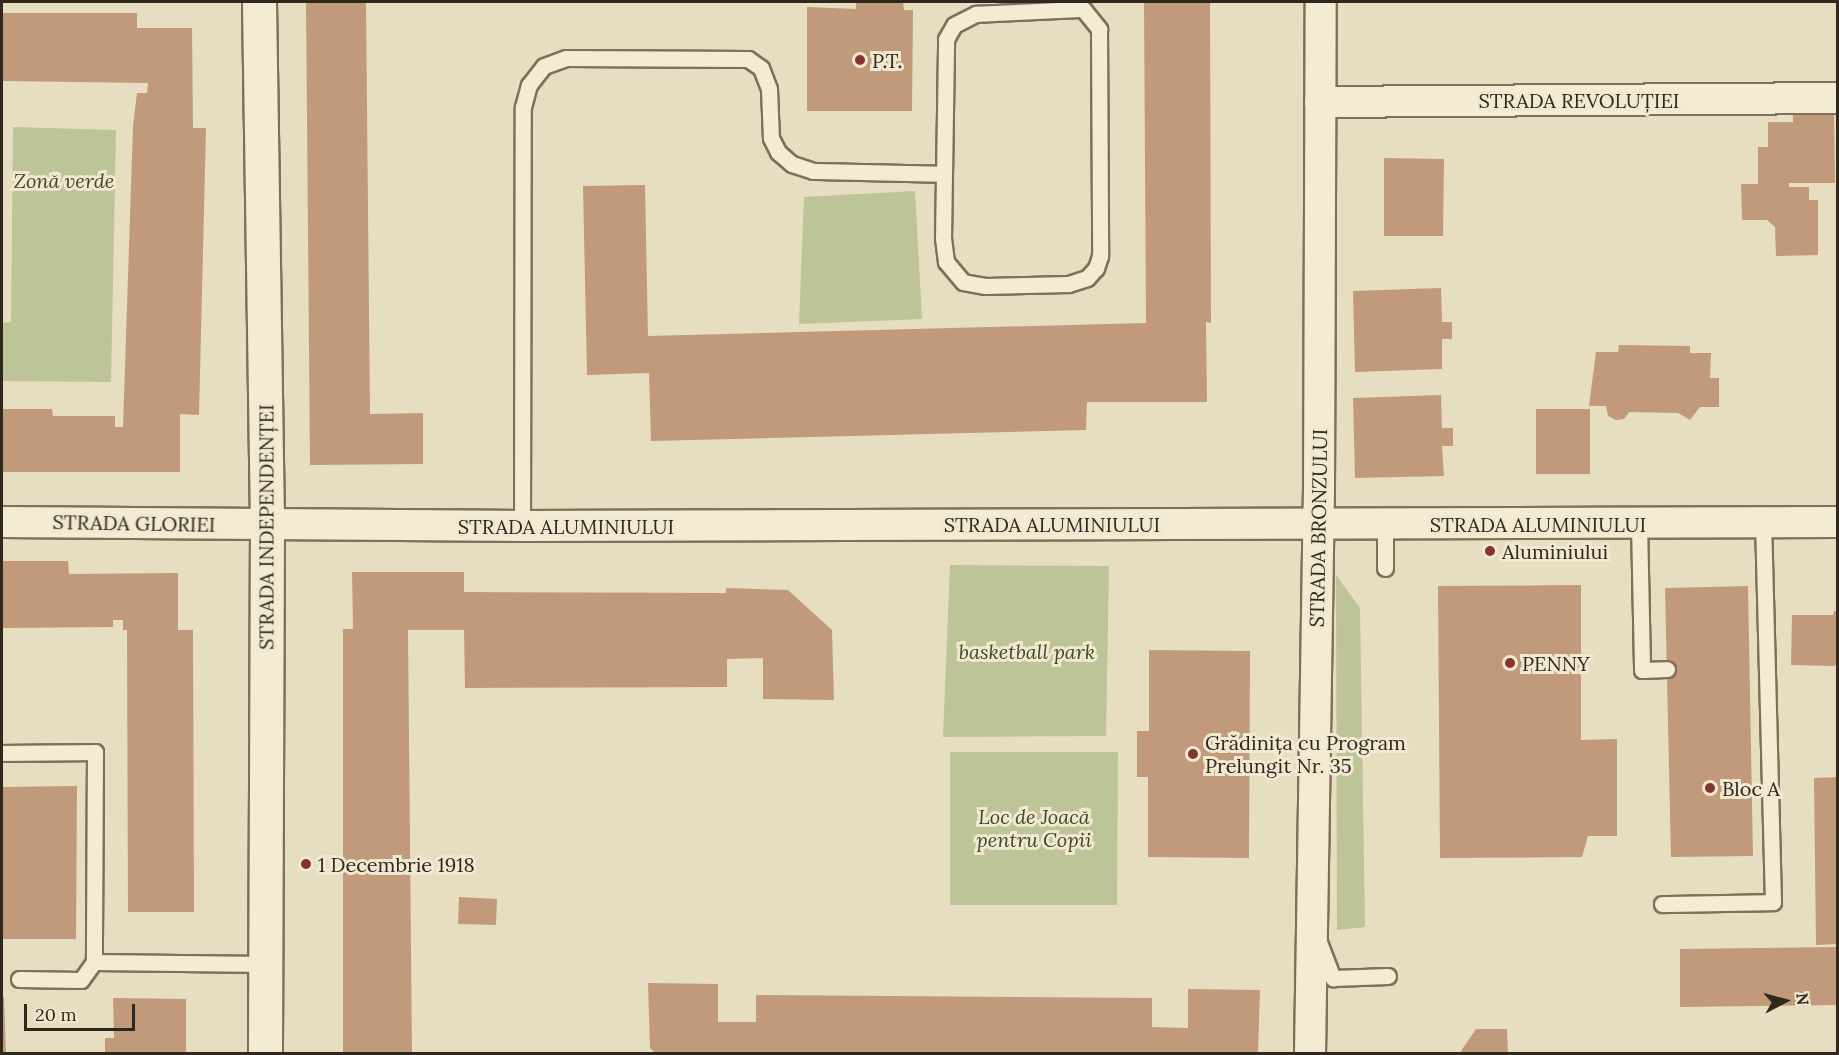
<!DOCTYPE html>
<meta charset="utf-8">
<style>
body{margin:0}
#map{position:relative;width:1839px;height:1055px;overflow:hidden;background:#e7ddc1;font-family:Lora,serif}
div>[style]{position:absolute}
.green>*{inset:0;background:#bdc497}
.building>*{inset:0;background:#c19a7c}
.roads{filter:drop-shadow(2px 0 #7f6f5b) drop-shadow(-2px 0 #7f6f5b) drop-shadow(0 2px #7f6f5b) drop-shadow(0 -2px #7f6f5b)}
.lane>*{height:15px;margin:-7.5px;padding:0 7.5px;transform-origin:7.5px;border-radius:7.5px;background:#f4ebd3}
.street>*{height:30px;margin:-15px;padding:0 15px;transform-origin:15px;border-radius:15px;background:#f4ebd3}
.secondary>*{height:33px;margin:-16.5px;padding:0 16.5px;transform-origin:16.5px;border-radius:16.5px;background:#f4ebd3}
.dots>*{width:16px;height:16px;translate:-50% -50%;box-sizing:border-box;border:3px solid #f0e8d0;border-radius:50%}
span{translate:-50% -50%;white-space:nowrap;text-align:center;line-height:1.15;-webkit-text-stroke:6px #f0e8d0;paint-order:stroke}
.poi-label{font-size:20px;color:#30271d}
.left{translate:0 -50%;text-align:left}
.street-label{font-size:20px;color:#30271d}
.park-label{font-size:20px;color:#404a27;font-style:italic}
.frame{position:absolute;inset:0;border:3px solid #30271d;pointer-events:none}
.north{position:absolute;left:1755px;top:971px;width:60px;height:60px;-webkit-text-stroke:4px #f0e8d0;paint-order:stroke;rotate:84deg;font-size:16px;font-weight:700;line-height:24px;text-align:center;color:#30271d}
.north::after{content:'';display:block;margin:auto;width:21px;height:27px;background:#30271d;clip-path:polygon(50% 0,100% 100%,50% 72%,0 100%)}
.scale{position:absolute;left:24px;top:1004px;width:111px;height:27px;box-sizing:border-box;border:3px solid #30271d;border-top:0;padding-left:8px;font-size:18px;line-height:21px;white-space:nowrap;color:#30271d;-webkit-text-stroke:4px #f0e8d0;paint-order:stroke}
</style>
<div id="map">
<div class="green">
<div style="clip-path:polygon(13px 127px,116px 130px,111px 382px,2px 381px,2px 323px,11px 322px)"></div>
<div style="clip-path:polygon(915px 191px,922px 319px,799px 324px,804px 197px)"></div>
<div style="clip-path:polygon(950px 565px,1109px 566px,1106px 736px,943px 737px)"></div>
<div style="clip-path:polygon(1336px 575px,1360px 608px,1365px 927px,1337px 930px)"></div>
<div style="clip-path:polygon(950px 752px,1118px 752px,1117px 905px,950px 905px)"></div>
</div>
<div class="building">
<div style="clip-path:polygon(306px 2px,366px 2px,370px 414px,423px 413px,423px 464px,310px 465px)"></div>
<div style="clip-path:polygon(856px 2px,903px 2px,904px 10px,913px 10px,912px 111px,807px 111px,807px 7px,856px 9px)"></div>
<div style="clip-path:polygon(1144px 2px,1210px 2px,1211px 323px,1206px 322px,1207px 402px,1087px 402px,1086px 430px,651px 441px,649px 373px,587px 375px,583px 186px,645px 185px,648px 336px,1146px 323px)"></div>
<div style="clip-path:polygon(2px 13px,137px 13px,137px 28px,192px 28px,193px 128px,206px 128px,199px 415px,180px 414px,180px 472px,2px 472px,2px 409px,52px 409px,53px 416px,115px 416px,115px 427px,123px 427px,133px 126px,137px 93px,147px 93px,148px 83px,2px 81px)"></div>
<div style="clip-path:polygon(1793px 111px,1834px 111px,1835px 183px,1789px 183px,1789px 187px,1809px 187px,1809px 200px,1818px 200px,1818px 255px,1776px 256px,1775px 227px,1767px 220px,1742px 220px,1741px 184px,1758px 184px,1758px 147px,1768px 147px,1768px 122px,1793px 122px)"></div>
<div style="clip-path:polygon(1384px 158px,1444px 159px,1443px 236px,1384px 236px)"></div>
<div style="clip-path:polygon(1441px 288px,1442px 322px,1452px 322px,1452px 339px,1442px 339px,1442px 369px,1355px 372px,1353px 291px)"></div>
<div style="clip-path:polygon(1619px 345px,1690px 346px,1690px 353px,1711px 353px,1710px 378px,1719px 378px,1719px 407px,1700px 407px,1690px 420px,1678px 413px,1629px 412px,1624px 419px,1616px 420px,1608px 416px,1606px 406px,1589px 406px,1596px 352px,1618px 352px)"></div>
<div style="clip-path:polygon(1441px 395px,1442px 428px,1453px 428px,1453px 446px,1442px 446px,1444px 476px,1355px 478px,1353px 398px)"></div>
<div style="clip-path:polygon(1536px 409px,1590px 409px,1590px 474px,1536px 474px)"></div>
<div style="clip-path:polygon(2px 561px,68px 561px,69px 574px,178px 573px,178px 630px,193px 630px,194px 912px,128px 912px,127px 630px,123px 630px,123px 620px,113px 620px,113px 627px,2px 628px)"></div>
<div style="clip-path:polygon(352px 572px,464px 572px,464px 592px,726px 593px,726px 588px,788px 590px,832px 630px,834px 700px,763px 699px,763px 658px,727px 659px,727px 687px,465px 688px,464px 630px,408px 630px,412px 1054px,343px 1054px,343px 629px,353px 629px)"></div>
<div style="clip-path:polygon(1581px 585px,1581px 740px,1617px 739px,1617px 836px,1588px 836px,1582px 857px,1440px 858px,1438px 586px)"></div>
<div style="clip-path:polygon(1748px 586px,1753px 856px,1671px 857px,1665px 588px)"></div>
<div style="clip-path:polygon(1834px 611px,1838px 611px,1838px 663px,1834px 666px,1791px 665px,1792px 615px,1833px 615px)"></div>
<div style="clip-path:polygon(1149px 650px,1250px 651px,1249px 858px,1148px 857px,1148px 777px,1137px 777px,1137px 731px,1149px 731px)"></div>
<div style="clip-path:polygon(1838px 777px,1838px 944px,1816px 945px,1814px 778px)"></div>
<div style="clip-path:polygon(77px 786px,76px 939px,2px 939px,2px 787px)"></div>
<div style="clip-path:polygon(459px 897px,497px 899px,496px 925px,458px 924px)"></div>
<div style="clip-path:polygon(1838px 947px,1838px 1005px,1680px 1007px,1680px 949px)"></div>
<div style="clip-path:polygon(648px 983px,718px 984px,718px 1022px,756px 1022px,756px 995px,1152px 998px,1152px 1027px,1188px 1028px,1188px 989px,1260px 990px,1258px 1052px,656px 1054px,650px 1048px)"></div>
<div style="clip-path:polygon(2px 997px,4px 997px,6px 1054px,2px 1054px)"></div>
<div style="clip-path:polygon(113px 998px,186px 999px,186px 1054px,105px 1054px,105px 1038px,114px 1038px)"></div>
<div style="clip-path:polygon(1476px 1029px,1507px 1029px,1508px 1054px,1459px 1054px)"></div>
</div>
<div class="roads">
<div class="lane">
<div style="left:1083px;top:9px;width:26px;rotate:51deg"></div>
<div style="left:1099px;top:29px;width:227px;rotate:89.7deg"></div>
<div style="left:1100px;top:256px;width:13px;rotate:108deg"></div>
<div style="left:1096px;top:268px;width:13px;rotate:132deg"></div>
<div style="left:1087px;top:278px;width:20px;rotate:162deg"></div>
<div style="left:1068px;top:284px;width:83px;rotate:178.6deg"></div>
<div style="left:985px;top:286px;width:22px;rotate:-170deg"></div>
<div style="left:963px;top:282px;width:26px;rotate:-130deg"></div>
<div style="left:946px;top:262px;width:23px;rotate:-97deg"></div>
<div style="left:943px;top:239px;width:200px;rotate:-89.1deg"></div>
<div style="left:946px;top:39px;width:16px;rotate:-60deg"></div>
<div style="left:954px;top:25px;width:25px;rotate:-27deg"></div>
<div style="left:976px;top:14px;width:107px;rotate:-2.7deg"></div>
<div style="left:1639px;top:523px;width:147px;rotate:88.8deg"></div>
<div style="left:1642px;top:670px;width:25px;rotate:-2deg"></div>
<div style="left:1385px;top:525px;width:43px;rotate:90deg"></div>
<div style="left:522px;top:526px;width:419px;rotate:-89.9deg"></div>
<div style="left:523px;top:107px;width:23px;rotate:-75deg"></div>
<div style="left:529px;top:85px;width:24px;rotate:-52deg"></div>
<div style="left:544px;top:66px;width:23px;rotate:-20deg"></div>
<div style="left:566px;top:58px;width:182px;rotate:0.3deg"></div>
<div style="left:748px;top:59px;width:16px;rotate:35deg"></div>
<div style="left:761px;top:68px;width:22px;rotate:69deg"></div>
<div style="left:769px;top:89px;width:49px;rotate:87.7deg"></div>
<div style="left:771px;top:138px;width:16px;rotate:63deg"></div>
<div style="left:778px;top:152px;width:18px;rotate:41deg"></div>
<div style="left:792px;top:164px;width:22px;rotate:18deg"></div>
<div style="left:813px;top:171px;width:130px;rotate:1.3deg"></div>
<div style="left:2px;top:753px;width:93px;rotate:-0.6deg"></div>
<div style="left:95px;top:752px;width:210px;rotate:90.3deg"></div>
<div style="left:94px;top:962px;width:22px;rotate:126deg"></div>
<div style="left:81px;top:980px;width:62px;rotate:-179.1deg"></div>
<div style="left:1662px;top:904px;width:111px;rotate:-1deg"></div>
<div style="left:1773px;top:902px;width:379px;rotate:-91.5deg"></div>
<div style="left:1319px;top:942px;width:39px;rotate:69deg"></div>
<div style="left:1333px;top:978px;width:55px;rotate:-2.1deg"></div>
<div style="left:94px;top:962px;width:172px;rotate:0.7deg"></div>
</div>
<div class="street">
<div style="left:1320px;top:102px;width:518px;rotate:-0.44deg"></div>
<div style="left:2px;top:522px;width:520px;rotate:0.44deg"></div>
<div style="left:522px;top:526px;width:1316px;rotate:-0.17deg"></div>
<div style="left:1310px;top:1054px;width:564px;rotate:-89.09deg"></div>
<div style="left:1319px;top:490px;width:488px;rotate:-89.8deg"></div>
</div>
<div class="secondary">
<div style="left:259px;top:2px;width:523px;rotate:89.12deg"></div>
<div style="left:267px;top:525px;width:529px;rotate:90.22deg"></div>
</div>
</div>
<div class="dots">
<div style="left:860px;top:60px;background:#863433"></div>
<div style="left:1490px;top:551px;background:#863433"></div>
<div style="left:1510px;top:663px;background:#863433"></div>
<div style="left:1193px;top:754px;background:#863433"></div>
<div style="left:1710px;top:788px;background:#863433"></div>
<div style="left:306px;top:864px;background:#863433"></div>
</div>
<div class="poi-label">
<span class="left" style="left:872px;top:60px">P.T.</span>
<span class="left" style="left:1502px;top:551px">Aluminiului</span>
<span class="left" style="left:1522px;top:663px">PENNY</span>
<span class="left" style="left:1205px;top:754px">Grădinița cu Program<br>Prelungit Nr. 35</span>
<span class="left" style="left:1722px;top:788px">Bloc A</span>
<span class="left" style="left:318px;top:864px">1 Decembrie 1918</span>
</div>
<div class="street-label">
<span style="left:1579px;top:100px">STRADA REVOLUȚIEI</span>
<span style="left:134px;top:523px;rotate:1deg">STRADA GLORIEI</span>
<span style="left:1052px;top:524px">STRADA ALUMINIULUI</span>
<span style="left:1538px;top:524px">STRADA ALUMINIULUI</span>
<span style="left:566px;top:526px">STRADA ALUMINIULUI</span>
<span style="left:266px;top:527px;rotate:-90deg">STRADA INDEPENDENȚEI</span>
<span style="left:1318px;top:528px;rotate:-89deg">STRADA BRONZULUI</span>
</div>
<div class="park-label">
<span style="left:64px;top:180px">Zonă verde</span>
<span style="left:1027px;top:651px">basketball park</span>
<span style="left:1034px;top:828px">Loc de Joacă<br>pentru Copii</span>
</div>
<div class="frame"></div>
<div class="north">N</div>
<div class="scale">20 m</div>
</div>
